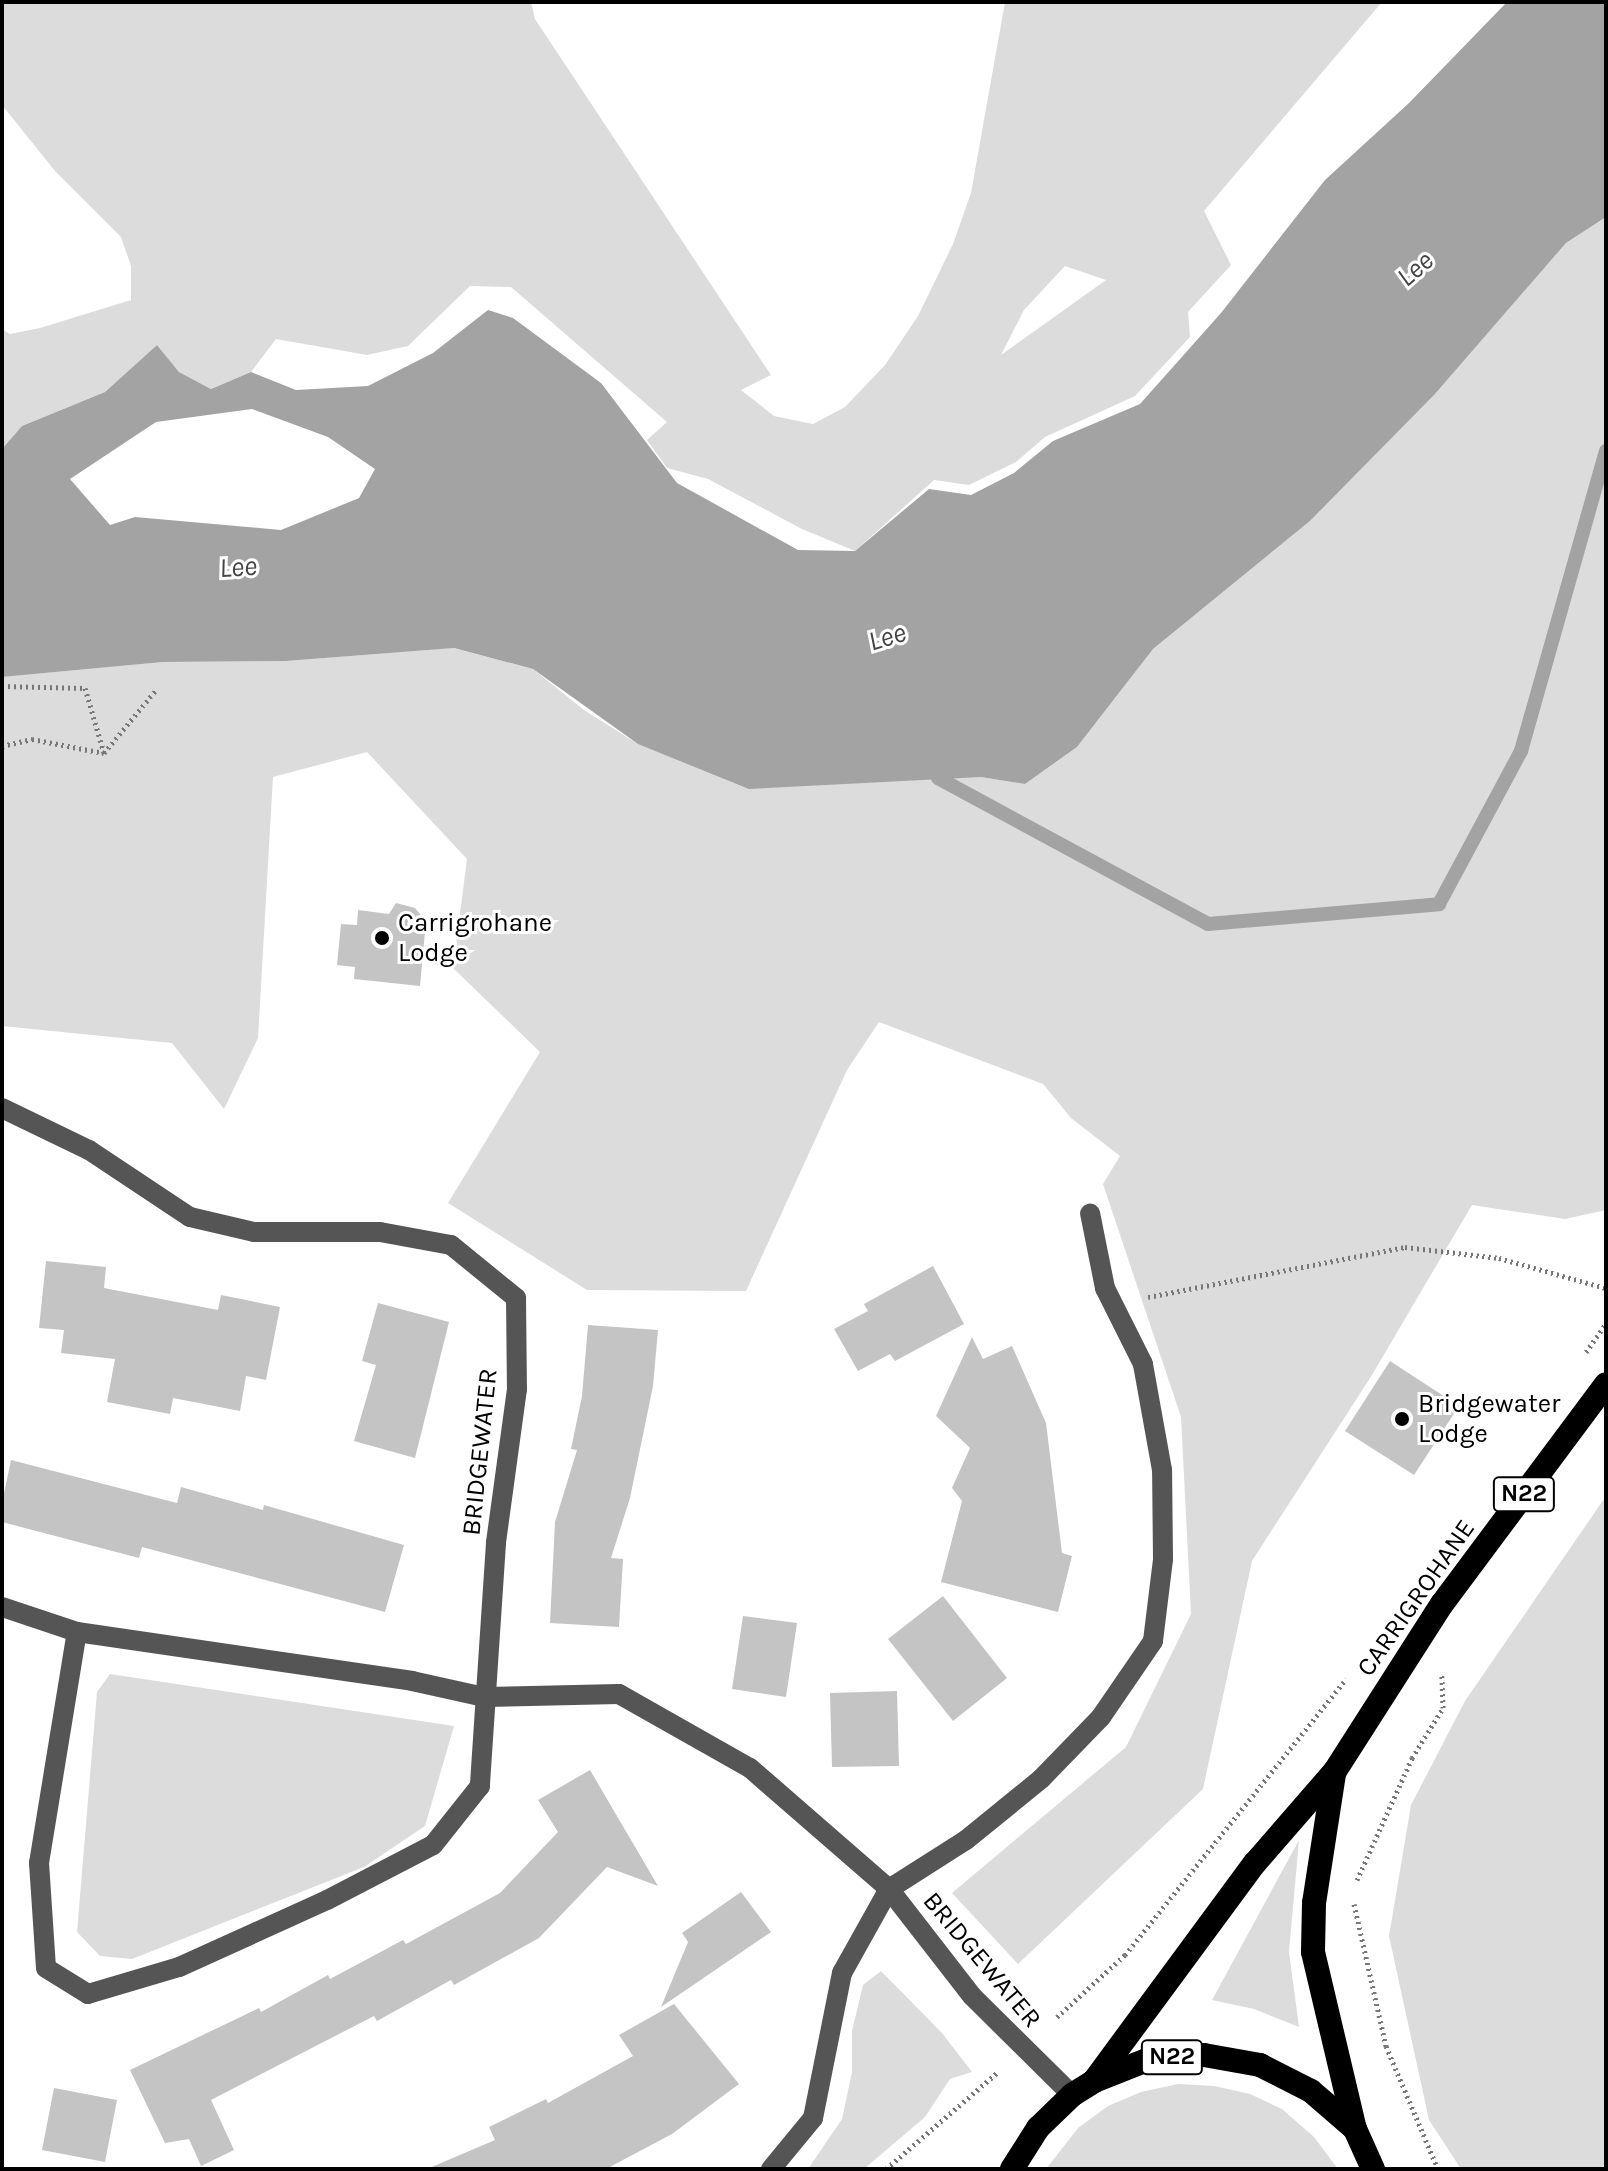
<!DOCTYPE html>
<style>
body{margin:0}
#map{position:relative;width:1608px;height:2171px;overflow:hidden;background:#fff;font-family:Karla,sans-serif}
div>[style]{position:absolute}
.green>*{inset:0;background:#dcdcdc}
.water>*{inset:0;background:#a3a3a3}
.stream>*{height:14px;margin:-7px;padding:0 7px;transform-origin:7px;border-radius:7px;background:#a3a3a3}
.building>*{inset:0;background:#c4c4c4}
.path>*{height:5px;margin-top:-2.5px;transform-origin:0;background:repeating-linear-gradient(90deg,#777 0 2px,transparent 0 6px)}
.minor>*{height:20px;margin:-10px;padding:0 10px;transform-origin:10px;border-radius:10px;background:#555}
.highway>*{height:24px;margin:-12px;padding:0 12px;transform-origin:12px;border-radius:12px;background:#000}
.dots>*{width:22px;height:22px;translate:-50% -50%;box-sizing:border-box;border:4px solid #fff;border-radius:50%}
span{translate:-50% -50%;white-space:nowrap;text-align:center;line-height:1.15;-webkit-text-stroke:6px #fff;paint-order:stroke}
.shield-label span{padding:2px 6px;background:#fff;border:2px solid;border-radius:6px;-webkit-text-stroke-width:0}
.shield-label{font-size:24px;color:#000;font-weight:700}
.poi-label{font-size:26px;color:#000}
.left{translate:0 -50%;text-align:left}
.street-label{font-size:26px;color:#000}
.water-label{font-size:28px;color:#444;font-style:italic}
.frame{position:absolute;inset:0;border:4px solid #000;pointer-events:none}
</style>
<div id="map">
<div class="green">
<div style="clip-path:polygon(evenodd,2px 2px,531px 2px,535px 19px,771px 375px,741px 390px,774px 416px,813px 424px,845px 407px,885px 365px,918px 316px,953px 244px,971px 193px,1005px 2px,1382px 2px,1204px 211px,1231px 265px,1188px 312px,1190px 337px,1135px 396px,1045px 437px,1016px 462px,969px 485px,934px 480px,855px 551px,802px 529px,708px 479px,667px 468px,647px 440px,667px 422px,511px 287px,470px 286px,408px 346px,367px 355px,276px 339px,251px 372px,211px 389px,179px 372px,157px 345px,105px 392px,22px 426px,2px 449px,2px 329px,10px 334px,40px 328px,131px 300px,131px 266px,121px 237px,55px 171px,2px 105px,2px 2px,1065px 266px,1106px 280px,1001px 355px,1024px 310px,1065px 266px)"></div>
<div style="clip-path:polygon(1606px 217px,1606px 1210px,1565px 1219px,1472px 1205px,1372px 1375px,1252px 1561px,1203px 1789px,1018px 1964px,952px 1893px,1126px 1747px,1191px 1614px,1181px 1417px,1103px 1184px,1120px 1156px,1071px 1118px,1043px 1084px,879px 1022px,847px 1070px,746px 1291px,587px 1290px,448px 1203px,540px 1052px,453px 968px,467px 859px,367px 752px,273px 777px,258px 1038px,224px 1109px,172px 1043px,2px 1026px,2px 677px,163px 662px,286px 661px,453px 648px,533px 669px,584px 710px,638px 744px,885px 779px,981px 777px,1025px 784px,1077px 747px,1153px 649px,1310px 521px,1435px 394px,1566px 243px)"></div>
<div style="clip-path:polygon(1606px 1496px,1606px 2169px,1461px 2169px,1429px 2120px,1389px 1936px,1411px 1805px,1465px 1701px)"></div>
<div style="clip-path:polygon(110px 1674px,454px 1726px,425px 1826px,364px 1867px,132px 1959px,100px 1956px,77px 1932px,97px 1692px)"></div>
<div style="clip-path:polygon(1299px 1840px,1289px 1952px,1299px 2027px,1254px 2009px,1212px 2000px)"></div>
<div style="clip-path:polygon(881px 1971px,942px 2033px,972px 2072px,950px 2079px,925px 2117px,864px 2169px,808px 2169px,842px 2119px,852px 2072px,852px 2031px,863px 1985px)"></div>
<div style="clip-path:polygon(1178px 2084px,1214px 2086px,1250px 2094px,1282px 2109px,1314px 2137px,1338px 2169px,1046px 2169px,1078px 2128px,1108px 2106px,1141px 2092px)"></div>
</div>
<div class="water">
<div style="clip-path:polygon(evenodd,1507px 2px,1606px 2px,1606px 217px,1566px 243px,1435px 394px,1310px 521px,1153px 649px,1077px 747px,1025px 784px,981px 777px,749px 789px,638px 744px,533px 669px,454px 648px,286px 661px,163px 662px,2px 677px,2px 449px,22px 426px,105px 392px,157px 345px,179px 372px,211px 389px,251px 372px,296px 390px,368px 386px,433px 353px,488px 310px,513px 318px,601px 383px,677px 483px,798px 550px,855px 551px,929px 489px,971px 495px,1014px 473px,1053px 441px,1140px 404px,1221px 313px,1325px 180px,1409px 103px,1507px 2px,252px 409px,328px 437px,375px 469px,359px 498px,281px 530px,135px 517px,110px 525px,70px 479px,156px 422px,252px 409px)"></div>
</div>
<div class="stream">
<div style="left:938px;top:778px;width:307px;rotate:28.4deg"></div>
<div style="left:1208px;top:924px;width:232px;rotate:-4.9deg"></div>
<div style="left:1439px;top:904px;width:174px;rotate:-61.8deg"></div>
<div style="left:1521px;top:751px;width:312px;rotate:-74.2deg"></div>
</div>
<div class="building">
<div style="clip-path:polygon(396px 903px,415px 908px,426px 921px,420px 986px,354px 979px,355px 967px,337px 965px,341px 924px,357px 925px,358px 910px,389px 914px)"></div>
<div style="clip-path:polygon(46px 1261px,106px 1267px,104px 1288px,218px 1310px,221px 1295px,280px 1307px,266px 1380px,246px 1376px,240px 1411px,173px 1398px,170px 1414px,107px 1402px,115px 1359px,61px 1353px,64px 1330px,39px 1328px)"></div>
<div style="clip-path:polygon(933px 1266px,964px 1324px,895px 1361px,890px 1354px,858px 1371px,834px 1329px,868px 1311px,864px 1304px)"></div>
<div style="clip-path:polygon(378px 1303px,449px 1322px,415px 1458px,354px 1441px,376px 1365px,362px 1361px)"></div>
<div style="clip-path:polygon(588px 1325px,658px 1330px,653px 1386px,630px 1498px,611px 1558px,623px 1559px,619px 1627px,550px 1623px,555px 1522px,577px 1450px,571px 1449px,582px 1396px)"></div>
<div style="clip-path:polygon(972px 1337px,983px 1359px,1012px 1346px,1046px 1423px,1062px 1553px,1072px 1556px,1058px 1612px,941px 1582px,962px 1501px,952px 1488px,970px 1448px,936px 1416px)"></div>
<div style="clip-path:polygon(1390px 1361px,1459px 1406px,1414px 1475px,1345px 1431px)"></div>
<div style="clip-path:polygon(11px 1460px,177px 1503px,181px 1487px,263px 1510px,264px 1505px,404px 1545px,385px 1612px,142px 1547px,139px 1558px,2px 1522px,2px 1503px)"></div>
<div style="clip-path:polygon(943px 1596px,1007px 1678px,953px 1721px,888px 1639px)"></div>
<div style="clip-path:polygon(743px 1616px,797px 1623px,786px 1697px,732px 1689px)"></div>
<div style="clip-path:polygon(897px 1691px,899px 1766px,832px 1767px,830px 1693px)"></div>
<div style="clip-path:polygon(590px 1770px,658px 1886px,607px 1867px,539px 1938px,454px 1985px,451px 1980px,377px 2021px,374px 2016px,211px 2100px,234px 2150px,201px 2166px,189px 2139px,165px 2143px,130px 2070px,259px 2008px,261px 2012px,328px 1975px,330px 1979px,403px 1940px,406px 1944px,500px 1893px,558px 1832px,538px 1800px)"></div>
<div style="clip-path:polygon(741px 1892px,771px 1932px,661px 2007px,688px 1942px,682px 1933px)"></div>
<div style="clip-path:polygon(674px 2004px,739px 2084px,672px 2134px,606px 2169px,427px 2169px,495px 2140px,489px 2127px,546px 2099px,548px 2103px,633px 2056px,619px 2035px)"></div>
<div style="clip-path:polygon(54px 2088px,117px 2100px,105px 2162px,42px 2150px)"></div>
</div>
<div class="path">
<div style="left:2px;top:686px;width:83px;rotate:1.4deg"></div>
<div style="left:85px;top:688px;width:68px;rotate:73.7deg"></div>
<div style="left:104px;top:753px;width:82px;rotate:-50.5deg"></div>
<div style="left:2px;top:746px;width:31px;rotate:-13deg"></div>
<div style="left:32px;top:739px;width:73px;rotate:11deg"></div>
<div style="left:1148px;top:1297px;width:262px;rotate:-11deg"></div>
<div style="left:1405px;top:1247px;width:95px;rotate:6.7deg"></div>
<div style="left:1499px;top:1258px;width:111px;rotate:15.7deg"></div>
<div style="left:1586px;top:1352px;width:35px;rotate:-55deg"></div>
<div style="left:1357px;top:1880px;width:134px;rotate:-65.7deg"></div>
<div style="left:1412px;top:1758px;width:59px;rotate:-58.2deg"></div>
<div style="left:1443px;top:1708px;width:34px;rotate:-92deg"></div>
<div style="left:1354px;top:1904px;width:146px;rotate:77.3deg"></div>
<div style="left:1386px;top:2046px;width:134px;rotate:67.1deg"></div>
<div style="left:1057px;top:2017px;width:92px;rotate:-42.4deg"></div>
<div style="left:1125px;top:1955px;width:354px;rotate:-51.3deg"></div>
<div style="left:886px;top:2169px;width:147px;rotate:-40.9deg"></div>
</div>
<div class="minor">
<div style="left:2px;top:1108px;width:97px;rotate:25.8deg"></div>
<div style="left:89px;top:1150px;width:121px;rotate:33.6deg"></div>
<div style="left:190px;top:1217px;width:66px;rotate:13.2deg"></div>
<div style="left:254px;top:1232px;width:126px"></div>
<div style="left:380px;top:1232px;width:72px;rotate:10.4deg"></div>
<div style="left:451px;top:1245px;width:84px;rotate:39.2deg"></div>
<div style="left:516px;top:1298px;width:91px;rotate:89.4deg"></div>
<div style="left:517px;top:1389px;width:155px;rotate:97.8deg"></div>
<div style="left:496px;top:1543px;width:244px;rotate:93.8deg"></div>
<div style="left:480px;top:1786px;width:75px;rotate:128.5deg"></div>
<div style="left:433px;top:1845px;width:119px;rotate:152.6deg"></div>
<div style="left:327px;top:1900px;width:162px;rotate:155.6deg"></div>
<div style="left:179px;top:1967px;width:95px;rotate:163.5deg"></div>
<div style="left:88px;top:1994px;width:49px;rotate:-148.2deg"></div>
<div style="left:46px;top:1968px;width:105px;rotate:-93.8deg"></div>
<div style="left:39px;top:1863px;width:234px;rotate:-80.7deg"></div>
<div style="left:2px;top:1607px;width:79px;rotate:18.4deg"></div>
<div style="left:77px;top:1632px;width:339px;rotate:8.3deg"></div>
<div style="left:412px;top:1681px;width:74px;rotate:12.5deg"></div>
<div style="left:484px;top:1697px;width:135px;rotate:-1.3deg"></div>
<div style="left:619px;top:1694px;width:150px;rotate:29.5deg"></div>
<div style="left:750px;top:1768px;width:184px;rotate:41deg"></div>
<div style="left:889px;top:1889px;width:135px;rotate:52.2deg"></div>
<div style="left:972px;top:1996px;width:141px;rotate:44.7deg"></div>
<div style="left:771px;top:2169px;width:66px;rotate:-50.5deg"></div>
<div style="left:813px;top:2118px;width:148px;rotate:-78.7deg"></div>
<div style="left:842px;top:1973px;width:96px;rotate:-60.8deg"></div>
<div style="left:889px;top:1889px;width:91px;rotate:-32.5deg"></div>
<div style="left:966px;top:1840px;width:97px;rotate:-39.1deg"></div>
<div style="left:1041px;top:1779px;width:86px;rotate:-45.9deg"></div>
<div style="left:1101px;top:1717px;width:92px;rotate:-55.6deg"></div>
<div style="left:1153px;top:1641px;width:83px;rotate:-83deg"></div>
<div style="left:1163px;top:1559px;width:89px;rotate:-90.6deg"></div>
<div style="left:1162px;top:1470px;width:108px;rotate:-100.2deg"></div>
<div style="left:1143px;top:1364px;width:85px;rotate:-116.6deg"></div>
<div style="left:1105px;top:1288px;width:76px;rotate:-101.3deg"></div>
</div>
<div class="highway">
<div style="left:1334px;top:1774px;width:131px;rotate:98.8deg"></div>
<div style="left:1314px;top:1903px;width:49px;rotate:91.2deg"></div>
<div style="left:1313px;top:1952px;width:182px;rotate:76.7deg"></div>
<div style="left:1094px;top:2081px;width:271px;rotate:-53.6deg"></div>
<div style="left:1255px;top:1863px;width:122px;rotate:-49deg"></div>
<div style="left:1335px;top:1771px;width:198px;rotate:-57.4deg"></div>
<div style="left:1442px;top:1604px;width:274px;rotate:-53.3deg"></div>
<div style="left:1012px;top:2169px;width:49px;rotate:-57.6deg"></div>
<div style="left:1038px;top:2128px;width:47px;rotate:-44.1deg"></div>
<div style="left:1072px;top:2095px;width:26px;rotate:-32deg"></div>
<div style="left:1094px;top:2081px;width:57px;rotate:-21.6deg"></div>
<div style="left:1147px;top:2060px;width:57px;rotate:-5deg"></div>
<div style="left:1204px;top:2055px;width:57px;rotate:10.1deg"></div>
<div style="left:1260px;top:2065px;width:57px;rotate:27deg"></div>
<div style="left:1311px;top:2091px;width:58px;rotate:40.8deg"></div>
<div style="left:1355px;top:2129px;width:44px;rotate:65.8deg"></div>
</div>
<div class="dots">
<div style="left:382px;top:938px;background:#000"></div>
<div style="left:1402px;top:1419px;background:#000"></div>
</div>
<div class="shield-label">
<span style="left:1524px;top:1494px">N22</span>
<span style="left:1172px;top:2057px">N22</span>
</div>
<div class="poi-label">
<span class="left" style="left:398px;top:938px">Carrigrohane<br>Lodge</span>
<span class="left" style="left:1418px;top:1419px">Bridgewater<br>Lodge</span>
</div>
<div class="street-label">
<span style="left:480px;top:1452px;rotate:-84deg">BRIDGEWATER</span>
<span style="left:1416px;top:1598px;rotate:-55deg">CARRIGROHANE</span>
<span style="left:982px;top:1960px;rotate:50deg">BRIDGEWATER</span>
</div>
<div class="water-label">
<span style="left:1415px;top:269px;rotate:-41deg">Lee</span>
<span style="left:238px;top:567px;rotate:-4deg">Lee</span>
<span style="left:887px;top:637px;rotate:-17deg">Lee</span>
</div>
<div class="frame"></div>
</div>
